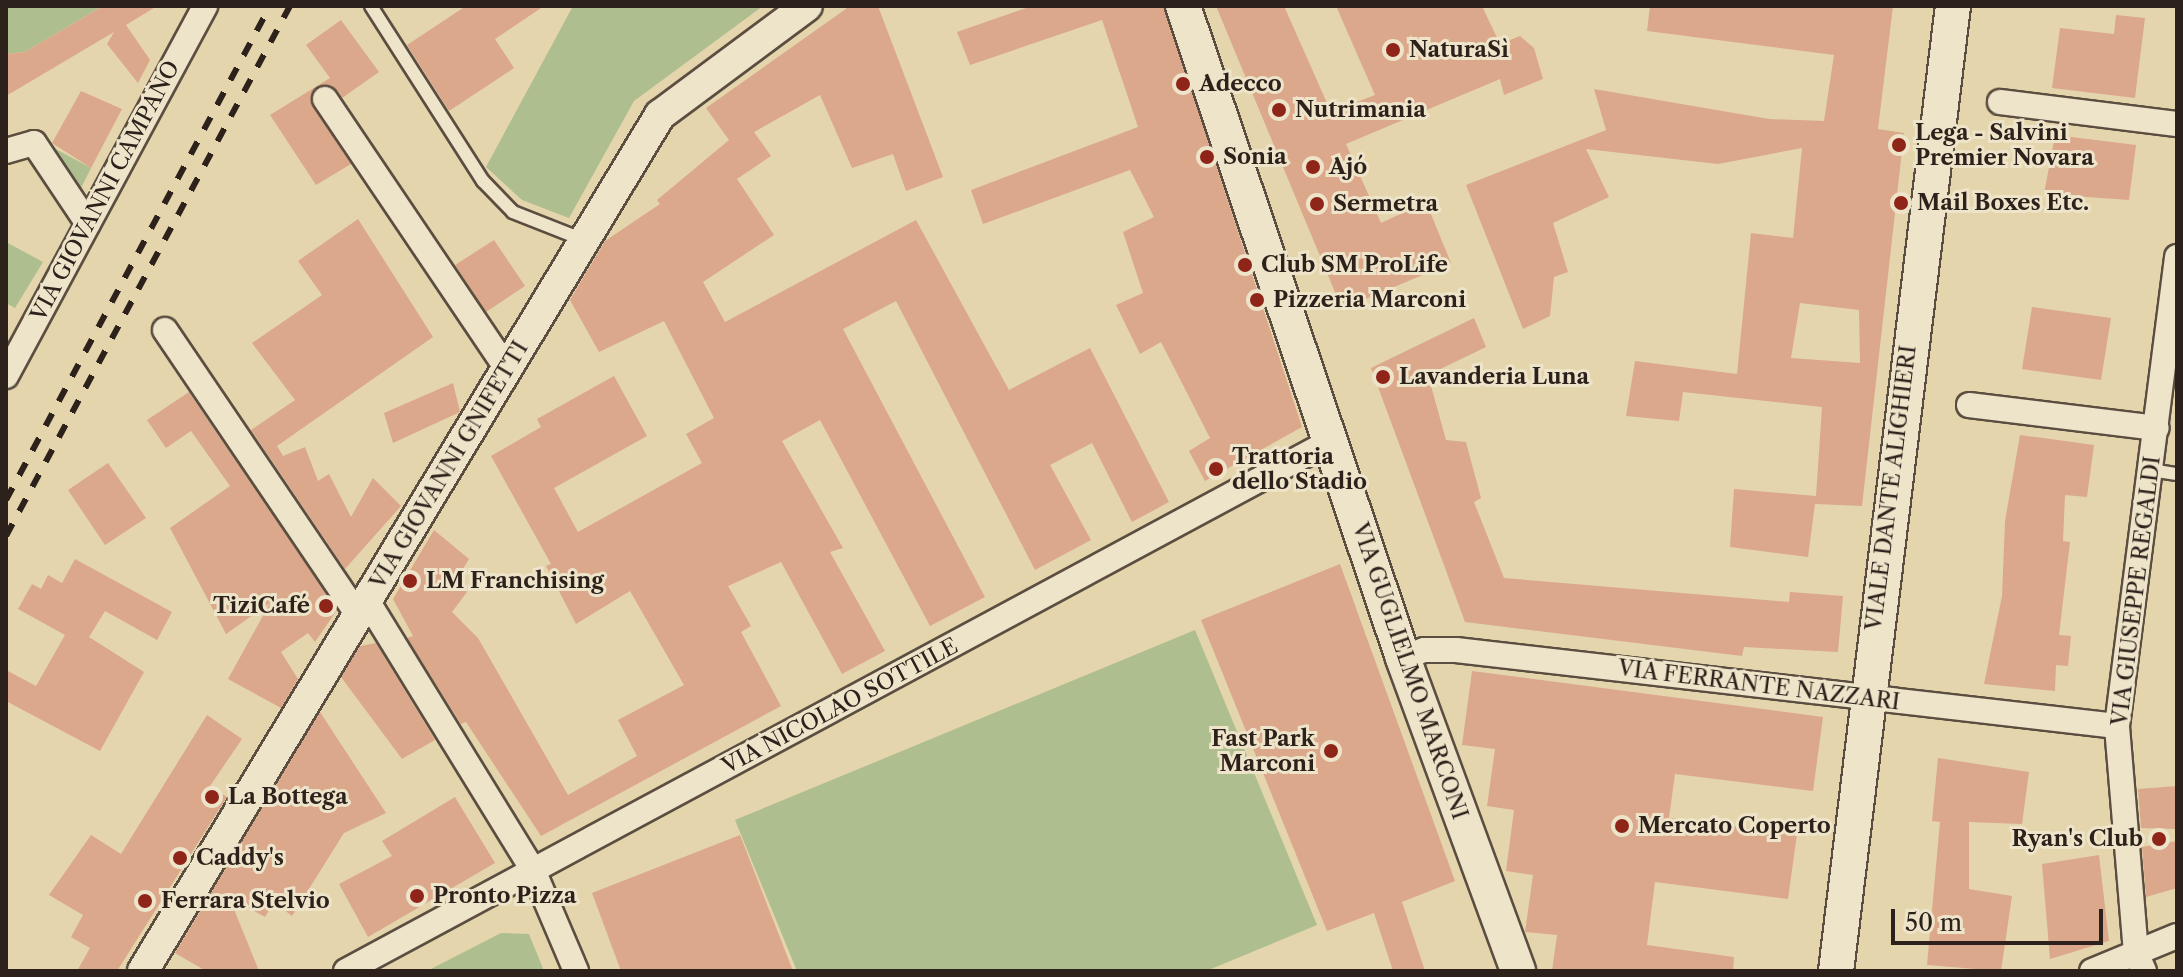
<!DOCTYPE html>
<meta charset="utf-8">
<style>
body{margin:0}
#map{position:relative;width:2183px;height:977px;overflow:hidden;background:#e4d5ad;font-family:"Libre Caslon Text",serif}
div>[style]{position:absolute}
.green>*{inset:0;background:#afbe8e}
.building>*{inset:0;background:#dba88b}
.roads{filter:drop-shadow(2px 0 #5b4e40) drop-shadow(-2px 0 #5b4e40) drop-shadow(0 2px #5b4e40) drop-shadow(0 -2px #5b4e40)}
.service>*{height:12px;margin:-6px;padding:0 6px;transform-origin:6px;border-radius:6px;background:#ede4ca}
.minor>*{height:24px;margin:-12px;padding:0 12px;transform-origin:12px;border-radius:12px;background:#ede4ca}
.tertiary>*{height:30px;margin:-15px;padding:0 15px;transform-origin:15px;border-radius:15px;background:#ede4ca}
.secondary>*{height:34px;margin:-17px;padding:0 17px;transform-origin:17px;border-radius:17px;background:#ede4ca}
.rail>*{height:6px;margin-top:-3px;transform-origin:0;background:repeating-linear-gradient(90deg,#2d211b 0 14px,transparent 0 28px)}
.dots>*{width:22px;height:22px;translate:-50% -50%;box-sizing:border-box;border:4px solid #ede4ca;border-radius:50%}
span{translate:-50% -50%;white-space:nowrap;text-align:center;line-height:1.15;-webkit-text-stroke:6px #ede4ca;paint-order:stroke}
.poi-label{font-size:22px;color:#2d211b;font-weight:700}
.left{translate:0 -50%;text-align:left}
.right{translate:-100% -50%;text-align:right}
.street-label{font-size:22px;color:#2d211b}
.frame{position:absolute;inset:0;border:8px solid #2d211b;pointer-events:none}
.scale{position:absolute;left:1891px;top:909px;width:212px;height:36px;box-sizing:border-box;border:4px solid #2d211b;border-top:0;padding-left:10px;font-size:24px;line-height:28px;white-space:nowrap;color:#2d211b;-webkit-text-stroke:6px #ede4ca;paint-order:stroke}
</style>
<div id="map">
<div class="green">
<div style="clip-path:polygon(6px 6px,100px 6px,101px 7px,25px 52px,6px 54px)"></div>
<div style="clip-path:polygon(573px 6px,763px 6px,634px 101px,569px 218px,522px 200px,486px 167px)"></div>
<div style="clip-path:polygon(50px 146px,91px 168px,78px 194px)"></div>
<div style="clip-path:polygon(6px 242px,43px 262px,15px 308px,6px 303px)"></div>
<div style="clip-path:polygon(1195px 630px,1317px 925px,1206px 971px,797px 971px,735px 820px)"></div>
<div style="clip-path:polygon(501px 933px,529px 934px,544px 971px,427px 971px)"></div>
</div>
<div class="building">
<div style="clip-path:polygon(103px 6px,157px 6px,126px 25px,150px 60px,138px 83px,107px 44px,114px 32px,6px 96px,6px 54px,25px 52px)"></div>
<div style="clip-path:polygon(466px 6px,544px 6px,495px 39px,514px 68px,449px 111px,407px 45px)"></div>
<div style="clip-path:polygon(850px 6px,878px 6px,943px 177px,906px 191px,893px 154px,852px 168px,820px 95px,754px 132px,771px 156px,737px 179px,774px 235px,703px 282px,725px 322px,916px 220px,1009px 390px,1090px 348px,1169px 502px,1132px 522px,1092px 443px,1050px 465px,1091px 540px,1035px 570px,896px 301px,843px 329px,985px 597px,930px 626px,820px 420px,782px 441px,843px 548px,830px 552px,885px 651px,842px 674px,781px 562px,728px 586px,751px 626px,741px 632px,781px 706px,541px 836px,466px 722px,461px 724px,407px 638px,413px 636px,393px 599px,434px 530px,469px 559px,454px 584px,467px 592px,452px 612px,478px 638px,568px 795px,637px 756px,618px 720px,684px 685px,630px 591px,576px 624px,546px 566px,551px 564px,491px 456px,541px 427px,537px 419px,614px 376px,647px 436px,554px 488px,578px 532px,702px 463px,686px 434px,714px 418px,664px 321px,599px 352px,570px 300px,605px 241px,660px 204px,657px 200px,729px 140px,706px 108px)"></div>
<div style="clip-path:polygon(1032px 6px,1164px 6px,1302px 427px,1205px 481px,1189px 451px,1210px 438px,1161px 342px,1140px 354px,1116px 305px,1143px 293px,1123px 232px,1154px 217px,1130px 170px,983px 224px,971px 190px,1138px 127px,1102px 20px,970px 65px,957px 32px)"></div>
<div style="clip-path:polygon(1216px 6px,1284px 6px,1331px 112px,1375px 95px,1336px 6px,1482px 6px,1500px 44px,1520px 36px,1534px 48px,1543px 79px,1504px 95px,1500px 79px,1346px 144px,1381px 223px,1426px 202px,1451px 263px,1342px 309px)"></div>
<div style="clip-path:polygon(evenodd,1650px 6px,1893px 6px,1878px 129px,1904px 133px,1862px 506px,1815px 504px,1808px 557px,1730px 547px,1734px 489px,1816px 496px,1822px 407px,1683px 392px,1679px 421px,1626px 416px,1635px 361px,1737px 374px,1751px 233px,1793px 238px,1802px 148px,1718px 164px,1586px 149px,1609px 197px,1553px 223px,1568px 272px,1554px 277px,1550px 316px,1523px 329px,1466px 185px,1606px 130px,1594px 89px,1769px 119px,1824px 121px,1834px 55px,1647px 31px,1650px 6px,1800px 303px,1859px 310px,1860px 363px,1791px 358px,1800px 303px)"></div>
<div style="clip-path:polygon(2116px 15px,2145px 18px,2135px 98px,2052px 88px,2060px 28px,2114px 34px)"></div>
<div style="clip-path:polygon(341px 20px,379px 72px,342px 98px,331px 85px,312px 92px,313px 107px,351px 164px,316px 185px,270px 115px,330px 78px,306px 45px)"></div>
<div style="clip-path:polygon(81px 91px,122px 109px,91px 168px,52px 143px)"></div>
<div style="clip-path:polygon(2055px 135px,2136px 145px,2129px 200px,2044px 194px)"></div>
<div style="clip-path:polygon(358px 219px,433px 337px,277px 446px,283px 456px,305px 447px,318px 481px,329px 474px,351px 517px,373px 478px,401px 506px,345px 569px,251px 430px,295px 400px,252px 343px,322px 295px,298px 261px)"></div>
<div style="clip-path:polygon(494px 240px,525px 286px,486px 312px,455px 265px)"></div>
<div style="clip-path:polygon(2032px 307px,2111px 318px,2101px 380px,2022px 369px)"></div>
<div style="clip-path:polygon(1474px 318px,1486px 347px,1428px 375px,1446px 440px,1466px 442px,1481px 498px,1474px 502px,1504px 578px,1789px 602px,1790px 592px,1843px 596px,1838px 652px,1744px 647px,1742px 656px,1465px 622px,1371px 368px)"></div>
<div style="clip-path:polygon(453px 383px,460px 412px,393px 443px,384px 413px)"></div>
<div style="clip-path:polygon(189px 392px,337px 610px,315px 642px,308px 633px,281px 652px,298px 679px,281px 708px,228px 679px,270px 603px,226px 634px,170px 528px,230px 486px,191px 431px,166px 448px,147px 420px)"></div>
<div style="clip-path:polygon(2020px 435px,2094px 445px,2087px 497px,2065px 495px,2063px 541px,2070px 542px,2059px 635px,2071px 636px,2068px 666px,2056px 665px,2055px 691px,1984px 684px,2002px 596px,2005px 521px)"></div>
<div style="clip-path:polygon(108px 463px,146px 518px,105px 545px,68px 490px)"></div>
<div style="clip-path:polygon(75px 559px,172px 612px,157px 640px,105px 611px,89px 637px,144px 672px,100px 751px,6px 701px,6px 670px,36px 686px,65px 635px,18px 609px,32px 584px,41px 589px,48px 575px,62px 583px)"></div>
<div style="clip-path:polygon(1340px 564px,1455px 881px,1402px 902px,1425px 971px,1393px 971px,1374px 913px,1327px 931px,1201px 620px)"></div>
<div style="clip-path:polygon(376px 643px,435px 740px,402px 759px,341px 677px,360px 646px)"></div>
<div style="clip-path:polygon(1472px 671px,1823px 717px,1813px 791px,1675px 774px,1669px 818px,1797px 834px,1788px 899px,1655px 882px,1647px 945px,1734px 957px,1733px 971px,1552px 971px,1557px 935px,1525px 932px,1533px 875px,1506px 871px,1514px 810px,1487px 806px,1495px 749px,1462px 745px)"></div>
<div style="clip-path:polygon(320px 712px,386px 813px,344px 833px,292px 916px,274px 902px,265px 917px,229px 897px,259px 971px,206px 971px,175px 953px)"></div>
<div style="clip-path:polygon(207px 715px,242px 739px,210px 786px,227px 797px,117px 971px,77px 971px,90px 948px,71px 937px,83px 915px,49px 895px,91px 835px,121px 854px)"></div>
<div style="clip-path:polygon(1938px 758px,2029px 772px,2022px 824px,1969px 822px,1969px 889px,2012px 896px,2001px 971px,1927px 965px,1940px 822px,1932px 821px)"></div>
<div style="clip-path:polygon(2177px 786px,2177px 829px,2141px 828px,2138px 789px)"></div>
<div style="clip-path:polygon(455px 797px,495px 863px,368px 937px,339px 884px,392px 856px,382px 841px)"></div>
<div style="clip-path:polygon(740px 835px,793px 971px,621px 971px,592px 893px)"></div>
<div style="clip-path:polygon(2177px 841px,2177px 888px,2146px 897px,2142px 847px)"></div>
<div style="clip-path:polygon(2099px 855px,2109px 941px,2050px 959px,2042px 864px)"></div>
</div>
<div class="roads">
<div class="service">
<div style="left:371px;top:6px;width:208px;rotate:57.4deg"></div>
<div style="left:483px;top:181px;width:43px;rotate:45.9deg"></div>
<div style="left:513px;top:212px;width:76px;rotate:21.5deg"></div>
<div style="left:2151px;top:470px;width:26px;rotate:9deg"></div>
</div>
<div class="minor">
<div style="left:325px;top:99px;width:326px;rotate:56deg"></div>
<div style="left:2000px;top:102px;width:178px;rotate:7.1deg"></div>
<div style="left:6px;top:151px;width:29px;rotate:-16deg"></div>
<div style="left:34px;top:143px;width:97px;rotate:56.3deg"></div>
<div style="left:165px;top:330px;width:346px;rotate:55.9deg"></div>
<div style="left:6px;top:376px;width:420px;rotate:-61.7deg"></div>
<div style="left:1969px;top:405px;width:189px;rotate:7deg"></div>
<div style="left:368px;top:602px;width:315px;rotate:58.4deg"></div>
<div style="left:533px;top:870px;width:110px;rotate:66.9deg"></div>
<div style="left:1403px;top:658px;width:22px;rotate:-21deg"></div>
<div style="left:1424px;top:650px;width:32px"></div>
<div style="left:1456px;top:650px;width:665px;rotate:6.56deg"></div>
<div style="left:346px;top:971px;width:1121px;rotate:-28.28deg"></div>
<div style="left:2092px;top:971px;width:92px;rotate:-22.4deg"></div>
<div style="left:2144px;top:971px;width:20px;rotate:-114deg"></div>
<div style="left:2136px;top:953px;width:228px;rotate:-94.8deg"></div>
<div style="left:2117px;top:726px;width:473px;rotate:-82.7deg"></div>
</div>
<div class="tertiary">
<div style="left:143px;top:971px;width:1000px;rotate:-58.87deg"></div>
<div style="left:660px;top:115px;width:183px;rotate:-36.6deg"></div>
</div>
<div class="secondary">
<div style="left:1183px;top:6px;width:688px;rotate:71.35deg"></div>
<div style="left:1403px;top:658px;width:333px;rotate:69.8deg"></div>
<div style="left:1836px;top:971px;width:972px;rotate:-83.09deg"></div>
</div>
</div>
<div class="rail">
<div style="left:6px;top:500px;width:560px;rotate:-61.88deg"></div>
<div style="left:6px;top:536px;width:601px;rotate:-61.82deg"></div>
</div>
<div class="dots">
<div style="left:1393px;top:50px;background:#8f2418"></div>
<div style="left:1183px;top:84px;background:#8f2418"></div>
<div style="left:1279px;top:110px;background:#8f2418"></div>
<div style="left:1899px;top:145px;background:#8f2418"></div>
<div style="left:1207px;top:157px;background:#8f2418"></div>
<div style="left:1313px;top:167px;background:#8f2418"></div>
<div style="left:1901px;top:203px;background:#8f2418"></div>
<div style="left:1317px;top:204px;background:#8f2418"></div>
<div style="left:1245px;top:265px;background:#8f2418"></div>
<div style="left:1257px;top:300px;background:#8f2418"></div>
<div style="left:1383px;top:377px;background:#8f2418"></div>
<div style="left:1216px;top:469px;background:#8f2418"></div>
<div style="left:410px;top:581px;background:#8f2418"></div>
<div style="left:326px;top:606px;background:#8f2418"></div>
<div style="left:1331px;top:751px;background:#8f2418"></div>
<div style="left:212px;top:797px;background:#8f2418"></div>
<div style="left:1622px;top:826px;background:#8f2418"></div>
<div style="left:2159px;top:839px;background:#8f2418"></div>
<div style="left:180px;top:858px;background:#8f2418"></div>
<div style="left:417px;top:896px;background:#8f2418"></div>
<div style="left:145px;top:901px;background:#8f2418"></div>
</div>
<div class="poi-label">
<span class="left" style="left:1409px;top:50px">NaturaSì</span>
<span class="left" style="left:1199px;top:84px">Adecco</span>
<span class="left" style="left:1295px;top:110px">Nutrimania</span>
<span class="left" style="left:1915px;top:145px">Lega - Salvini<br>Premier Novara</span>
<span class="left" style="left:1223px;top:157px">Sonia</span>
<span class="left" style="left:1329px;top:167px">Ajó</span>
<span class="left" style="left:1917px;top:203px">Mail Boxes Etc.</span>
<span class="left" style="left:1333px;top:204px">Sermetra</span>
<span class="left" style="left:1261px;top:265px">Club SM ProLife</span>
<span class="left" style="left:1273px;top:300px">Pizzeria Marconi</span>
<span class="left" style="left:1399px;top:377px">Lavanderia Luna</span>
<span class="left" style="left:1232px;top:469px">Trattoria<br>dello Stadio</span>
<span class="left" style="left:426px;top:581px">LM Franchising</span>
<span class="right" style="left:310px;top:606px">TiziCafé</span>
<span class="right" style="left:1315px;top:751px">Fast Park<br>Marconi</span>
<span class="left" style="left:228px;top:797px">La Bottega</span>
<span class="left" style="left:1638px;top:826px">Mercato Coperto</span>
<span class="right" style="left:2143px;top:839px">Ryan's Club</span>
<span class="left" style="left:196px;top:858px">Caddy's</span>
<span class="left" style="left:433px;top:896px">Pronto Pizza</span>
<span class="left" style="left:161px;top:901px">Ferrara Stelvio</span>
</div>
<div class="street-label">
<span style="left:105px;top:191px;rotate:-62deg">VIA GIOVANNI CAMPANO</span>
<span style="left:449px;top:465px;rotate:-59deg">VIA GIOVANNI GNIFETTI</span>
<span style="left:1891px;top:488px;rotate:-83deg">VIALE DANTE ALIGHIERI</span>
<span style="left:2136px;top:591px;rotate:-83deg">VIA GIUSEPPE REGALDI</span>
<span style="left:1410px;top:671px;rotate:71deg">VIA GUGLIELMO MARCONI</span>
<span style="left:1759px;top:685px;rotate:7deg">VIA FERRANTE NAZZARI</span>
<span style="left:840px;top:706px;rotate:-28deg">VIA NICOLAO SOTTILE</span>
</div>
<div class="frame"></div>
<div class="scale">50 m</div>
</div>
